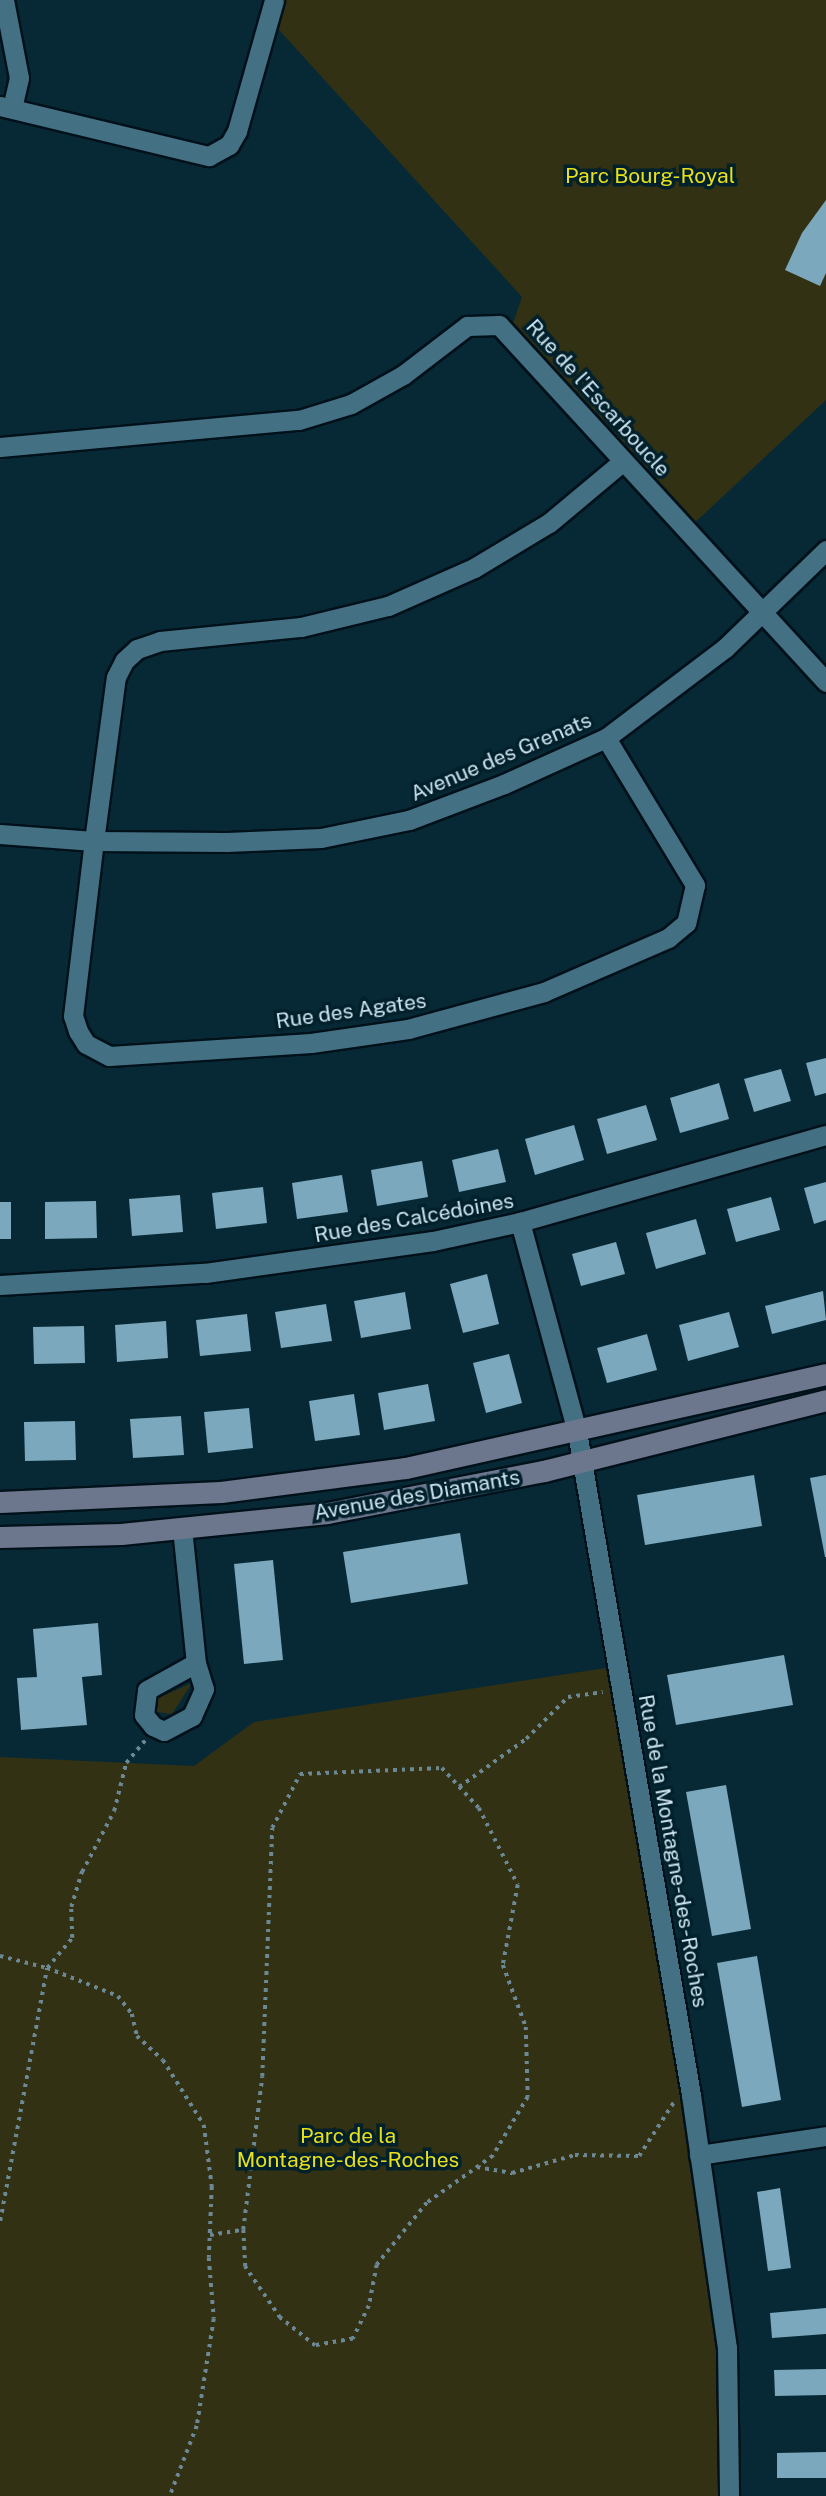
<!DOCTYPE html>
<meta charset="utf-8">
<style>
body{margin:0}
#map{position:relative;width:826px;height:2496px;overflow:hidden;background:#072936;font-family:"Public Sans",sans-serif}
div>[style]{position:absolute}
.green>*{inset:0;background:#323113}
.building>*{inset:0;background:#7ba8bc}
.path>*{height:3.5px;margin-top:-1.75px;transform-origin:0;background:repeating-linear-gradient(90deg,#6c8894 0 3.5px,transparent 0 8.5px)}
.roads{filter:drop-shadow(2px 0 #00111a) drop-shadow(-2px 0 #00111a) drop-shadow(0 2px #00111a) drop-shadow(0 -2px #00111a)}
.street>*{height:19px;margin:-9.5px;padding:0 9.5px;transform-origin:9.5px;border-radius:9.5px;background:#447083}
.secondary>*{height:21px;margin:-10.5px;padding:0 10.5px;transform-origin:10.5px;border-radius:10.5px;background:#6c778e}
span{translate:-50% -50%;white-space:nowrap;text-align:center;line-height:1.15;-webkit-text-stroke:7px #00202c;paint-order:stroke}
.park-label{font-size:21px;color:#e7e01a}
.street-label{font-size:21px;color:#cee5f0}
</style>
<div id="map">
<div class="green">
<div style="clip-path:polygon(274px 0,826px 0,826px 400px,688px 529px,510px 332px,522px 297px,270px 20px)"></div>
<div style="clip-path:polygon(619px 1666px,727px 2348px,729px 2496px,0 2496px,0 1757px,194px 1766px,254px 1722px)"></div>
<div style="clip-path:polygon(192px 1683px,172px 1714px,157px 1712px,158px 1698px)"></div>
</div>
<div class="building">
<div style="clip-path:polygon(826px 200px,826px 273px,820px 286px,785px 270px,802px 233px)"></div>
<div style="clip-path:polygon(826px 1058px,826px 1093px,815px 1096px,806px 1063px)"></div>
<div style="clip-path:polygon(781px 1069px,791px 1101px,754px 1112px,744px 1079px)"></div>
<div style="clip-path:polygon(719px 1083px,729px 1119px,680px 1133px,670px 1098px)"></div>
<div style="clip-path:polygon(646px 1105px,657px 1140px,607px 1154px,597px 1119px)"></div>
<div style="clip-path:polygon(574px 1125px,584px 1160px,535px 1175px,525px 1139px)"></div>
<div style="clip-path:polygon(498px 1149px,506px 1182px,459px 1192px,452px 1160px)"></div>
<div style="clip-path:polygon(422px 1161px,428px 1197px,377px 1206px,371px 1170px)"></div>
<div style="clip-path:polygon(342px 1175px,348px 1212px,297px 1219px,292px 1183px)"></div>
<div style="clip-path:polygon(826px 1182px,826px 1220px,814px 1224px,804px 1188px)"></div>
<div style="clip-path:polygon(263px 1187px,267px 1223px,216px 1229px,212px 1193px)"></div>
<div style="clip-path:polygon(180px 1195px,183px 1232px,132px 1236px,129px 1199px)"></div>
<div style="clip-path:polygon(771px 1197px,780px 1230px,736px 1242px,727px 1209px)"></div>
<div style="clip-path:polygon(96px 1201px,97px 1238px,45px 1239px,45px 1202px)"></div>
<div style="clip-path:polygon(0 1202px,11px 1202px,11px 1239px,0 1239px)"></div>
<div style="clip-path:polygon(696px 1219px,706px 1254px,656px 1269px,646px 1233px)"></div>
<div style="clip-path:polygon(616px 1242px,625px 1274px,581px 1286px,572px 1254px)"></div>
<div style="clip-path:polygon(487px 1274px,499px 1324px,463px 1333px,450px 1284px)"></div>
<div style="clip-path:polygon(823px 1291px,826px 1320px,772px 1334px,765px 1306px)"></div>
<div style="clip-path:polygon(405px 1292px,411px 1329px,361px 1338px,354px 1301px)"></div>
<div style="clip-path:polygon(326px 1304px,332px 1341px,281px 1348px,275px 1312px)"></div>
<div style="clip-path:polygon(729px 1312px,739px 1347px,688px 1361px,679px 1325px)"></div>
<div style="clip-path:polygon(247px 1314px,251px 1351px,200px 1356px,196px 1320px)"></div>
<div style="clip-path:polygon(166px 1321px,168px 1358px,117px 1362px,115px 1325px)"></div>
<div style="clip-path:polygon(84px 1326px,85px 1363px,34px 1364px,33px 1327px)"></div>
<div style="clip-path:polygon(647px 1334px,657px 1370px,607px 1383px,597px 1348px)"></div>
<div style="clip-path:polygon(509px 1354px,522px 1403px,486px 1413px,473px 1363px)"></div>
<div style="clip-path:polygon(428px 1384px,435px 1421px,384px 1430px,378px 1393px)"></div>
<div style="clip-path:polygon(354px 1394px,360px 1435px,315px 1441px,309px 1401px)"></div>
<div style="clip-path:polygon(249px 1408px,253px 1448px,208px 1453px,204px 1412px)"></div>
<div style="clip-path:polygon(181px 1416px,184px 1455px,133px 1458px,130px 1419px)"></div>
<div style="clip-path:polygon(75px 1421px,76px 1460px,25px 1461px,24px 1422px)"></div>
<div style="clip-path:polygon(754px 1475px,762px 1526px,645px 1545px,637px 1495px)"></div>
<div style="clip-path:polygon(826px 1475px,826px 1557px,825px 1557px,810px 1478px)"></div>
<div style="clip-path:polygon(460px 1533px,468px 1584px,351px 1603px,343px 1552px)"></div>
<div style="clip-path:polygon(273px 1560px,283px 1660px,244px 1664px,234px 1564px)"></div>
<div style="clip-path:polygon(98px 1623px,102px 1675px,82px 1677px,87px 1725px,21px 1730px,17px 1678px,37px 1677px,33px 1629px)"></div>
<div style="clip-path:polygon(784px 1655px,793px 1705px,676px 1725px,667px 1675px)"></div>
<div style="clip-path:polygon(726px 1785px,751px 1929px,712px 1936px,686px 1792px)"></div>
<div style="clip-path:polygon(757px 1956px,781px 2100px,742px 2107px,717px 1963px)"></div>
<div style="clip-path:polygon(780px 2188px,791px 2268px,768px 2271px,757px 2192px)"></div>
<div style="clip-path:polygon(826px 2308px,826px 2334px,772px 2338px,770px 2313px)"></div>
<div style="clip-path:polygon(826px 2369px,826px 2395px,775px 2396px,774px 2370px)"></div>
<div style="clip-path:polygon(826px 2452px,826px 2478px,777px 2478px,777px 2453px)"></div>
</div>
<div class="path">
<div style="left:442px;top:1768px;width:54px;rotate:47.2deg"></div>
<div style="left:479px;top:1808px;width:86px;rotate:63.1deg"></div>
<div style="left:518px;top:1885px;width:81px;rotate:100.6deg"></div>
<div style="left:503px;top:1965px;width:66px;rotate:69.6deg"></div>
<div style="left:526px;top:2027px;width:70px;rotate:88.4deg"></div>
<div style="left:528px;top:2097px;width:69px;rotate:120.7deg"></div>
<div style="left:493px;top:2156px;width:81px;rotate:144.5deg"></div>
<div style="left:427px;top:2203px;width:80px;rotate:128.9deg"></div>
<div style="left:377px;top:2265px;width:42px;rotate:101deg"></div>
<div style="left:369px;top:2306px;width:37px;rotate:116deg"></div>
<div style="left:353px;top:2339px;width:39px;rotate:170deg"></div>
<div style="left:315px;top:2346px;width:45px;rotate:-141.3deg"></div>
<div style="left:280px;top:2318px;width:62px;rotate:-124.5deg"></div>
<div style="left:245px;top:2267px;width:37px;rotate:-93deg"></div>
<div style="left:243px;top:2230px;width:154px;rotate:-82.9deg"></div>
<div style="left:262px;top:2077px;width:249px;rotate:-87.7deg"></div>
<div style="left:272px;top:1828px;width:61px;rotate:-62.6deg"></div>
<div style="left:300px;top:1774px;width:142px;rotate:-2.4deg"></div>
<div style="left:459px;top:1787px;width:82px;rotate:-35.6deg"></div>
<div style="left:526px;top:1739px;width:59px;rotate:-45deg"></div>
<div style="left:568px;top:1697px;width:35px;rotate:-8deg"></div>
<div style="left:0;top:1956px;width:49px;rotate:14.3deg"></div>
<div style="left:47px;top:1968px;width:76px;rotate:21.5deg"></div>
<div style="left:118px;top:1996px;width:23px;rotate:52deg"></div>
<div style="left:132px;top:2014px;width:23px;rotate:77deg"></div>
<div style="left:137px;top:2036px;width:35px;rotate:43deg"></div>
<div style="left:163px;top:2060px;width:77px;rotate:57.8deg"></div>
<div style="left:204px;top:2125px;width:63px;rotate:82.6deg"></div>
<div style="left:212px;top:2187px;width:71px;rotate:92.4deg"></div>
<div style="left:209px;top:2258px;width:61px;rotate:85.3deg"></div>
<div style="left:214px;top:2319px;width:108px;rotate:99deg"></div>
<div style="left:197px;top:2426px;width:75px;rotate:111.1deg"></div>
<div style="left:477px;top:2167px;width:36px;rotate:10deg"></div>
<div style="left:512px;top:2173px;width:66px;rotate:-15.9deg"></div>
<div style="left:575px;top:2155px;width:64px;rotate:0.9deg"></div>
<div style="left:639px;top:2156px;width:64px;rotate:-57.1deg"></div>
<div style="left:0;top:2221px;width:257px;rotate:-79.5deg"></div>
<div style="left:47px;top:1968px;width:39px;rotate:-50deg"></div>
<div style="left:72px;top:1938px;width:31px;rotate:-92deg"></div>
<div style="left:71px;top:1907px;width:37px;rotate:-73deg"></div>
<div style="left:82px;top:1872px;width:69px;rotate:-62.3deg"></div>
<div style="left:114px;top:1811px;width:49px;rotate:-76deg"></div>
<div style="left:126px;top:1763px;width:30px;rotate:-50deg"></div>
<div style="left:210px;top:2235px;width:33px;rotate:-9deg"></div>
</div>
<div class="roads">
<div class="street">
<div style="left:4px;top:0;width:79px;rotate:79.1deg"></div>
<div style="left:19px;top:78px;width:31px;rotate:103deg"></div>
<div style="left:0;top:106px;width:215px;rotate:13.5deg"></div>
<div style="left:209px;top:156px;width:23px;rotate:-29deg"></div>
<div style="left:229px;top:145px;width:16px;rotate:-60deg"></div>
<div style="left:237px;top:131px;width:136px;rotate:-74.2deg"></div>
<div style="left:0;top:447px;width:300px;rotate:-5.2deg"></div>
<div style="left:299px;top:420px;width:54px;rotate:-17.1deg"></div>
<div style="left:351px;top:404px;width:60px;rotate:-29.1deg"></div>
<div style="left:403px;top:375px;width:81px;rotate:-37.4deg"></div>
<div style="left:467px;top:326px;width:32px;rotate:-2deg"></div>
<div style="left:499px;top:325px;width:484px;rotate:47.5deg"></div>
<div style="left:606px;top:738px;width:172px;rotate:58.8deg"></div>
<div style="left:695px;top:885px;width:39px;rotate:103deg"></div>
<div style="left:686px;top:923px;width:23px;rotate:140deg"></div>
<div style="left:668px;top:938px;width:135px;rotate:156.5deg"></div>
<div style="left:544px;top:992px;width:141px;rotate:164.8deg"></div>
<div style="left:408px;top:1029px;width:98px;rotate:171.8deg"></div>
<div style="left:311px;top:1043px;width:202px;rotate:176.3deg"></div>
<div style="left:109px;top:1056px;width:26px;rotate:-152deg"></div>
<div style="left:86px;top:1044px;width:15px;rotate:-122deg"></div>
<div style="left:78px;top:1031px;width:16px;rotate:-108deg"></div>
<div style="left:73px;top:1016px;width:176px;rotate:-83.2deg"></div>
<div style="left:94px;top:841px;width:165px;rotate:-82.4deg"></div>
<div style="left:116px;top:677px;width:18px;rotate:-63deg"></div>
<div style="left:124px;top:661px;width:18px;rotate:-43deg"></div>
<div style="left:137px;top:649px;width:24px;rotate:-19deg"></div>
<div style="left:160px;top:641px;width:142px;rotate:-5.7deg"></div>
<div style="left:301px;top:627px;width:89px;rotate:-13.6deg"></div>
<div style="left:388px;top:606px;width:94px;rotate:-23.8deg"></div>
<div style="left:474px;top:568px;width:87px;rotate:-31deg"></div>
<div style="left:549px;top:523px;width:95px;rotate:-39.9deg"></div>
<div style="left:0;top:834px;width:94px;rotate:4.3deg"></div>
<div style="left:94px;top:841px;width:133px;rotate:0.4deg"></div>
<div style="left:227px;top:842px;width:94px;rotate:-2.4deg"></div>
<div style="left:321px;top:838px;width:90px;rotate:-11.6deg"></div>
<div style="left:409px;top:820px;width:102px;rotate:-20.8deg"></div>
<div style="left:504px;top:784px;width:112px;rotate:-24.3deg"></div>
<div style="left:606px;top:738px;width:149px;rotate:-37.1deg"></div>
<div style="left:725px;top:648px;width:141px;rotate:-44.1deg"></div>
<div style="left:520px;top:1222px;width:218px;rotate:74.8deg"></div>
<div style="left:577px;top:1432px;width:673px;rotate:80.24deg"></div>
<div style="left:691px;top:2095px;width:256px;rotate:81.9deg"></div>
<div style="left:727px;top:2348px;width:148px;rotate:89.2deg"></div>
<div style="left:0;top:1285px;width:205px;rotate:-3.4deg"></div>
<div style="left:205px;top:1273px;width:230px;rotate:-8deg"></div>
<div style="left:433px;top:1241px;width:89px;rotate:-12.3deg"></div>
<div style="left:520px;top:1222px;width:318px;rotate:-15.9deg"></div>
<div style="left:182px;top:1528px;width:136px;rotate:84.1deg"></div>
<div style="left:196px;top:1663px;width:27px;rotate:73deg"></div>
<div style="left:204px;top:1689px;width:30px;rotate:114deg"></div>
<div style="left:192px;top:1716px;width:32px;rotate:152deg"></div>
<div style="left:164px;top:1731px;width:12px;rotate:-156deg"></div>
<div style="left:153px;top:1726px;width:14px;rotate:-129deg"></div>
<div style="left:144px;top:1715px;width:25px;rotate:-83deg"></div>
<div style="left:147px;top:1690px;width:56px;rotate:-28.9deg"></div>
<div style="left:699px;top:2155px;width:128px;rotate:-8.5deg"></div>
</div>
<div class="secondary">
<div style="left:0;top:1502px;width:221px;rotate:-2.6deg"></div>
<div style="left:221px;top:1492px;width:187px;rotate:-7.4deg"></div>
<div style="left:406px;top:1468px;width:430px;rotate:-12.6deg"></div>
<div style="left:0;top:1537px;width:121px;rotate:-1.4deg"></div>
<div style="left:121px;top:1534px;width:207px;rotate:-5.8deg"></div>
<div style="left:327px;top:1513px;width:221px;rotate:-11deg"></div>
<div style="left:544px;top:1471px;width:291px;rotate:-14.1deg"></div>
</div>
</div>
<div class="park-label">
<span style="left:650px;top:176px">Parc Bourg-Royal</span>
<span style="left:348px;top:2148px">Parc de la<br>Montagne-des-Roches</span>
</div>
<div class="street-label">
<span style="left:598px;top:398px;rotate:48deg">Rue de l'Escarboucle</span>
<span style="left:501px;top:757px;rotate:-23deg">Avenue des Grenats</span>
<span style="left:351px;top:1011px;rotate:-8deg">Rue des Agates</span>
<span style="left:414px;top:1218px;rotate:-10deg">Rue des Calcédoines</span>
<span style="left:417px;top:1495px;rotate:-10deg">Avenue des Diamants</span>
<span style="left:673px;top:1851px;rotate:80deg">Rue de la Montagne-des-Roches</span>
</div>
</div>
